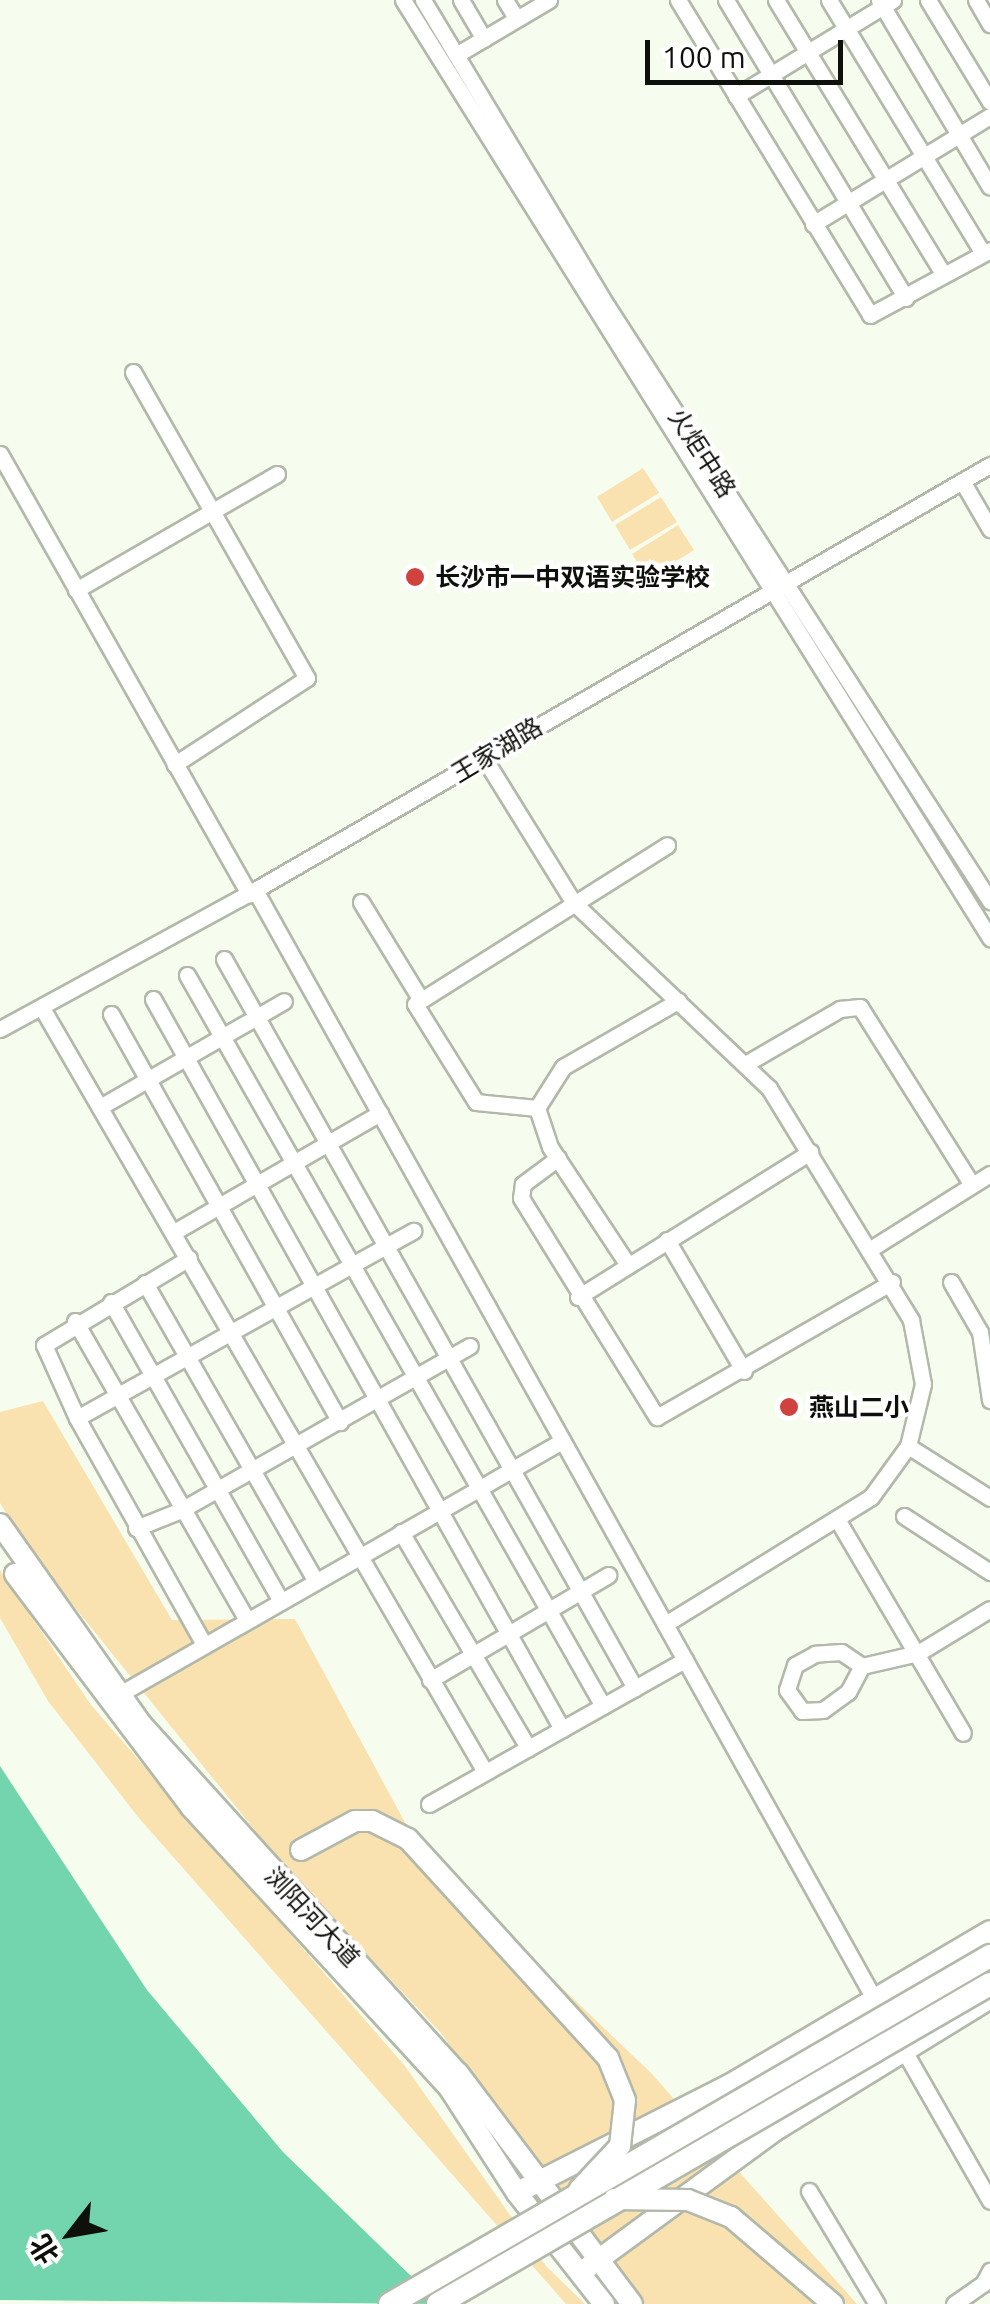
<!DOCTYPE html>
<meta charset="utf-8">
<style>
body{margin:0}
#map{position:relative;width:990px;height:2304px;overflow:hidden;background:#f7fdee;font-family:Ubuntu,"Noto Sans SC",sans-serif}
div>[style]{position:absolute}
.green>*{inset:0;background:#fae2b0}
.water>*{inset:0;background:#73d5ad}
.roads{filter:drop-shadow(2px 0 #b2b9aa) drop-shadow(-2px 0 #b2b9aa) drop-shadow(0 2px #b2b9aa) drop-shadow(0 -2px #b2b9aa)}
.minor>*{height:15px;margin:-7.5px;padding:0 7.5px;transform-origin:7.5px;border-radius:7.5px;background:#fff}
.major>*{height:20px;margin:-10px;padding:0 10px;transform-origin:10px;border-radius:10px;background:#fff}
.bridges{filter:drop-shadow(2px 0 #b2b9aa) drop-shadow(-2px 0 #b2b9aa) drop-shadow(0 2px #b2b9aa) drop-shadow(0 -2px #b2b9aa)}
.major-bridge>*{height:20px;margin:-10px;padding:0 10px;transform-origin:10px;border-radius:10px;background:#fff}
.highway-bridge>*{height:22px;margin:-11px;padding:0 11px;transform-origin:11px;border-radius:11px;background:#fff}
.dots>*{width:28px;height:28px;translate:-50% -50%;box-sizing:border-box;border:5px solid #fff;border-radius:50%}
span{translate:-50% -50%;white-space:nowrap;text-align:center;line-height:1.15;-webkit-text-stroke:8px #fff;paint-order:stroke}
.street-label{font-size:25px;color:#0e100b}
.poi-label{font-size:25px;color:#0e100b;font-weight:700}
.left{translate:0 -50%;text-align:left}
.north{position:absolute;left:20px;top:2184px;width:100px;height:100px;-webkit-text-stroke:8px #fff;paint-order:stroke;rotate:239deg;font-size:28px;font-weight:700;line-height:40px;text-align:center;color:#0e100b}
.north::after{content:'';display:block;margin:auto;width:35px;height:45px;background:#0e100b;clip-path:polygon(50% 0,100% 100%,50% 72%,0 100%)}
.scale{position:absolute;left:645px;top:40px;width:198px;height:45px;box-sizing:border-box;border:5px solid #0e100b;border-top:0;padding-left:12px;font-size:30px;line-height:35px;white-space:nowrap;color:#0e100b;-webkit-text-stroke:8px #fff;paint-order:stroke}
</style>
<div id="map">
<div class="green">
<div style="clip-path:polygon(643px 468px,659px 493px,612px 522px,597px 497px)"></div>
<div style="clip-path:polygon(661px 497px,677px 522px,630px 550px,615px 525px)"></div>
<div style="clip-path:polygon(678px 525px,694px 550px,648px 579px,632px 554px)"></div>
<div style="clip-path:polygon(43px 1401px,172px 1620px,295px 1619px,422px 1854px,651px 2073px,857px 2304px,633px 2304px,441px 2033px,287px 1870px,26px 1547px,0 1503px,0 1412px)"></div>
<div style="clip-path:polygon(0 1570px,91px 1705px,405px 2066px,546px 2266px,585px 2304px,566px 2304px,138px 1817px,48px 1701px,0 1618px)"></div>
</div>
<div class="water">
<div style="clip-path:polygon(0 1766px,147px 1990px,283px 2152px,440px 2304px,0 2300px)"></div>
</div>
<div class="roads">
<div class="minor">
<div style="left:403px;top:0;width:1107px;rotate:57.96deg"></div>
<div style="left:423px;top:0;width:357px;rotate:59deg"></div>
<div style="left:607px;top:306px;width:708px;rotate:57.23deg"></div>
<div style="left:461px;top:0;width:45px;rotate:59.5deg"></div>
<div style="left:505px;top:0;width:22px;rotate:58deg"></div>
<div style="left:678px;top:0;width:369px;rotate:58.6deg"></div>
<div style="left:870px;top:315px;width:136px;rotate:-28.4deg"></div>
<div style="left:726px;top:0;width:348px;rotate:58.9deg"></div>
<div style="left:776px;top:0;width:322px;rotate:58.6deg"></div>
<div style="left:829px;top:0;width:295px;rotate:58.7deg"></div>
<div style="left:879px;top:0;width:217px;rotate:59.3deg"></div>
<div style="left:928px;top:0;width:119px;rotate:58.7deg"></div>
<div style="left:976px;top:0;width:28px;rotate:60deg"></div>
<div style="left:456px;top:55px;width:108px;rotate:-30.6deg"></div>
<div style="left:736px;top:96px;width:184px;rotate:-31.4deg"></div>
<div style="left:813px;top:224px;width:207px;rotate:-31.4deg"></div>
<div style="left:133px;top:372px;width:352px;rotate:60.4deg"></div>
<div style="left:307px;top:678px;width:158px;rotate:146.9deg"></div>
<div style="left:0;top:454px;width:506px;rotate:60.49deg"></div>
<div style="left:962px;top:481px;width:56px;rotate:59.7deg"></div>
<div style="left:76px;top:590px;width:232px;rotate:-30deg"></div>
<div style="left:484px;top:758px;width:171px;rotate:58.2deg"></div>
<div style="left:574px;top:903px;width:269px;rotate:43.5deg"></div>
<div style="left:769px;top:1088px;width:272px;rotate:58.5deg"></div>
<div style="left:911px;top:1320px;width:65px;rotate:79.4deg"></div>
<div style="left:923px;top:1384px;width:64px;rotate:103.6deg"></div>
<div style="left:908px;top:1446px;width:63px;rotate:126deg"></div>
<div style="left:871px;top:1497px;width:242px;rotate:148.3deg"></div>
<div style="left:255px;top:890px;width:1282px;rotate:60.82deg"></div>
<div style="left:361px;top:902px;width:115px;rotate:58.5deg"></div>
<div style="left:224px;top:959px;width:837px;rotate:60.59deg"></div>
<div style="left:187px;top:975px;width:841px;rotate:60.36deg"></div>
<div style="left:153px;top:999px;width:837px;rotate:60.74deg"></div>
<div style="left:42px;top:1008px;width:883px;rotate:59.89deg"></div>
<div style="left:111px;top:1014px;width:468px;rotate:60.7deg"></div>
<div style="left:0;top:1029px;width:290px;rotate:-28.6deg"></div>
<div style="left:255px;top:890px;width:849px;rotate:-30.04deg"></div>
<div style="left:747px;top:1063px;width:108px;rotate:-30.1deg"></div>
<div style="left:840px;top:1009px;width:20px;rotate:-6deg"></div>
<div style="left:860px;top:1007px;width:210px;rotate:57.8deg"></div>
<div style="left:100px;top:1107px;width:212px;rotate:-29.9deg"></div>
<div style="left:537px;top:1108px;width:61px;rotate:-174.4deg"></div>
<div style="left:476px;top:1102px;width:115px;rotate:-121.9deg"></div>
<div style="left:415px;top:1004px;width:298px;rotate:-32.2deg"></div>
<div style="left:558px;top:1158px;width:44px;rotate:143.4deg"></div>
<div style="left:523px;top:1184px;width:14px;rotate:98deg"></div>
<div style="left:521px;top:1198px;width:258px;rotate:58.2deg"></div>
<div style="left:657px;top:1417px;width:271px;rotate:-29.9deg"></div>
<div style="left:174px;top:1232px;width:238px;rotate:-30deg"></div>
<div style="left:667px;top:1240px;width:152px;rotate:59.6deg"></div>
<div style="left:872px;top:1248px;width:139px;rotate:-32.1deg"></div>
<div style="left:189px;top:1258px;width:169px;rotate:149deg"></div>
<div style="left:44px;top:1345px;width:80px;rotate:65.7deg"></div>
<div style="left:77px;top:1418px;width:259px;rotate:60.7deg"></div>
<div style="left:628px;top:1265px;width:141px;rotate:-123.5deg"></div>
<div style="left:550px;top:1147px;width:41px;rotate:-108.4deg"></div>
<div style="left:537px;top:1108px;width:49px;rotate:-57.6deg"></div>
<div style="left:563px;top:1067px;width:133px;rotate:-29.9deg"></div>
<div style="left:951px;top:1282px;width:58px;rotate:59.9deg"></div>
<div style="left:980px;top:1332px;width:69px;rotate:81.6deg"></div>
<div style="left:145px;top:1283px;width:344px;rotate:60.2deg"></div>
<div style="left:578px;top:1297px;width:274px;rotate:-32deg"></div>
<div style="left:111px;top:1302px;width:344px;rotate:60.4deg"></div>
<div style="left:75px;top:1321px;width:345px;rotate:60.1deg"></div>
<div style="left:77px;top:1418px;width:385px;rotate:-29.1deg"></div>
<div style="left:908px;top:1446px;width:97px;rotate:32.4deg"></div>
<div style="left:904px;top:1516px;width:103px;rotate:33.1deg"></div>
<div style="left:837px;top:1519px;width:248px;rotate:59.5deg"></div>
<div style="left:136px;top:1528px;width:48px;rotate:-21.8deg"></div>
<div style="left:181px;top:1510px;width:332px;rotate:-29.6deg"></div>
<div style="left:401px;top:1532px;width:251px;rotate:59.5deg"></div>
<div style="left:862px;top:1666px;width:25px;rotate:-146deg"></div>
<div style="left:841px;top:1652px;width:26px;rotate:176deg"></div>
<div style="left:815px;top:1654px;width:23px;rotate:151deg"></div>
<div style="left:795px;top:1665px;width:26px;rotate:108deg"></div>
<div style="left:787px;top:1690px;width:26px;rotate:54deg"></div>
<div style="left:802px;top:1711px;width:21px;rotate:-3deg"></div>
<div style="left:823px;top:1710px;width:31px;rotate:-36deg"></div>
<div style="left:848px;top:1692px;width:30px;rotate:-62deg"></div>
<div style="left:862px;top:1666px;width:57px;rotate:-13.1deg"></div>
<div style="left:918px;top:1653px;width:84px;rotate:-31.4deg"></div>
<div style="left:430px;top:1680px;width:207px;rotate:-30.5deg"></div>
<div style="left:118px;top:1695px;width:512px;rotate:-29.77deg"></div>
<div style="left:429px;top:1804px;width:294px;rotate:-29.4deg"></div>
<div style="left:899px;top:2042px;width:183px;rotate:60.2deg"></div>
<div style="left:809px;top:2191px;width:132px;rotate:59deg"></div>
<div style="left:954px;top:2304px;width:35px;rotate:-35deg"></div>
<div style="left:983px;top:2284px;width:15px;rotate:-62deg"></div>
</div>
<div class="major">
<div style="left:0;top:1524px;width:245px;rotate:54.8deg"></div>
<div style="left:141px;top:1724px;width:471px;rotate:47.8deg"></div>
<div style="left:458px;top:2073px;width:289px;rotate:53deg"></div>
<div style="left:15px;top:1574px;width:292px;rotate:52.9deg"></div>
<div style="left:191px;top:1807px;width:379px;rotate:47.4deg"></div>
<div style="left:448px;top:2086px;width:127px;rotate:57.2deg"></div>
<div style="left:517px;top:2193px;width:141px;rotate:51.9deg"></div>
<div style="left:524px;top:2189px;width:230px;rotate:-26.9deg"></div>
<div style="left:729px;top:2085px;width:303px;rotate:-30.5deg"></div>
<div style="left:587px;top:2268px;width:232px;rotate:-36.2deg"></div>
<div style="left:774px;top:2131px;width:254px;rotate:-31.6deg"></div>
</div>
</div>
<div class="bridges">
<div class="major-bridge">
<div style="left:301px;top:1850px;width:61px;rotate:-28.2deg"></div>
<div style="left:355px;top:1821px;width:17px"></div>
<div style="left:372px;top:1821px;width:40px;rotate:26.6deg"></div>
<div style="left:408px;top:1839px;width:297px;rotate:47.6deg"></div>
<div style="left:608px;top:2058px;width:45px;rotate:68deg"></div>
<div style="left:625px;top:2100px;width:46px;rotate:96.2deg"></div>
<div style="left:620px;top:2146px;width:60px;rotate:133deg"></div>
<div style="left:614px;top:2199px;width:74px;rotate:0.8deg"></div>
<div style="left:688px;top:2200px;width:46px;rotate:21.6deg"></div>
<div style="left:731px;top:2217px;width:134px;rotate:40.5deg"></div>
</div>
<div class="highway-bridge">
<div style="left:390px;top:2304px;width:694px;rotate:-30.11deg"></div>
<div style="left:438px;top:2304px;width:638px;rotate:-30.1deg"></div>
</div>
</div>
<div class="dots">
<div style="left:415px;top:577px;background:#d0423d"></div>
<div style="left:789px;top:1407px;background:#d0423d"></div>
</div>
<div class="street-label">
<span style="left:702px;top:453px;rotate:57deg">火炬中路</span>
<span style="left:497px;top:750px;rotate:-31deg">王家湖路</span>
<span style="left:312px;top:1917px;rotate:47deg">浏阳河大道</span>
</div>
<div class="poi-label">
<span class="left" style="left:435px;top:577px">长沙市一中双语实验学校</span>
<span class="left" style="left:809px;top:1407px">燕山二小</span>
</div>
<div class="north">北</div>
<div class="scale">100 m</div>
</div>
